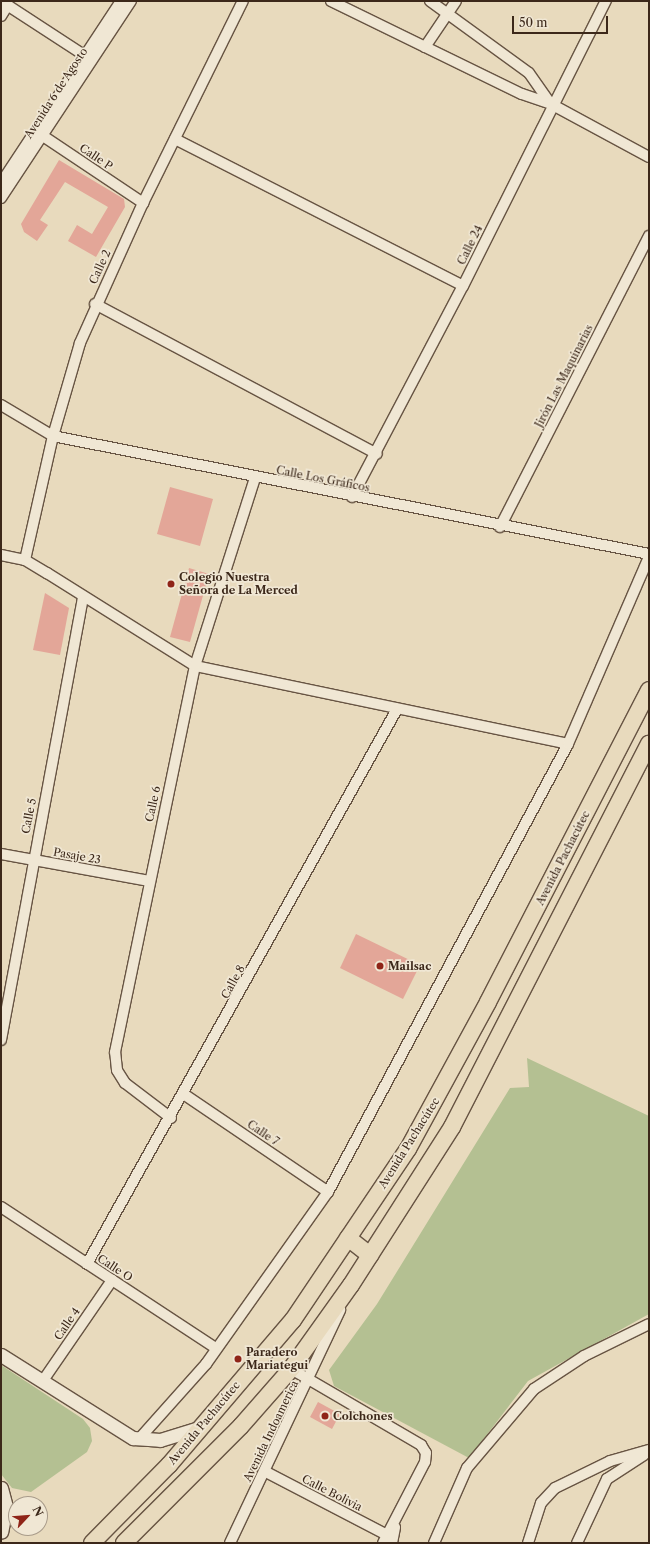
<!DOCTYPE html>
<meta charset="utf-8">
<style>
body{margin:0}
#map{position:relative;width:650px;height:1544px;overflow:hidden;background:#e8dabd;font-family:"Libre Caslon Text",serif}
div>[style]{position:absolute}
.green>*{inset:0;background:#b4c092}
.building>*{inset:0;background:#e3a698}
.roads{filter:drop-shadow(1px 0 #675443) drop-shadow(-1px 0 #675443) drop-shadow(0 1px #675443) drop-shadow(0 -1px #675443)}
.minor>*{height:10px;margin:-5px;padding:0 5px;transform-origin:5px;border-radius:5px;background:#f0e7d4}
.tertiary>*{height:13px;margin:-6.5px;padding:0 6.5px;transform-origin:6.5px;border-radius:6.5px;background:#f0e7d4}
.primary>*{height:16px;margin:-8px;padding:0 8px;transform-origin:8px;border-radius:8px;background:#e8dabd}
.dots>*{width:11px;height:11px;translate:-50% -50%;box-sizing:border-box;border:2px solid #f0e7d4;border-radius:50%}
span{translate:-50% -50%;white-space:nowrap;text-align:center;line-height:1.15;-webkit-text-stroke:3.5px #f0e7d4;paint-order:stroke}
.street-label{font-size:11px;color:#3c281a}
.poi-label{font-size:11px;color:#3c281a;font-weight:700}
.left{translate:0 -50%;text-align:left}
.frame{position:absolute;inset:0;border:2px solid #3c281a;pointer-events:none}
.north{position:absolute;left:8px;top:1496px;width:40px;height:40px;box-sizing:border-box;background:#f0e7d4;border:1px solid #a89b8a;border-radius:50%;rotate:64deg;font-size:11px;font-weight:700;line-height:16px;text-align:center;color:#3c281a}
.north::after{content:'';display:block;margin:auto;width:14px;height:18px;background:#8f2418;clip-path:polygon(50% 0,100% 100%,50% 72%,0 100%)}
.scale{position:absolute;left:512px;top:16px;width:96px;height:18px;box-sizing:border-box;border:2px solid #3c281a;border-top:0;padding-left:5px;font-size:12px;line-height:14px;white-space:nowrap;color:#3c281a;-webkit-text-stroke:3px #f0e7d4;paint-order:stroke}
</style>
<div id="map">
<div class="green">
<div style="clip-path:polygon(527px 1058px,649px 1116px,649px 1314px,528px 1381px,469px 1458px,334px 1386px,329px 1370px,377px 1304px,510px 1088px,529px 1087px)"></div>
<div style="clip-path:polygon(1px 1365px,83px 1419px,90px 1428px,92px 1441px,87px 1452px,31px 1492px,12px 1488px,1px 1474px)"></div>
</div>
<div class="building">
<div style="clip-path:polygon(59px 160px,124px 199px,125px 207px,96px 257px,68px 241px,77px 225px,92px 234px,108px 207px,65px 182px,40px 220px,48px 225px,37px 241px,24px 232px,21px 224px)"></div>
<div style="clip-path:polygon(170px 487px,213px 499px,200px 546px,157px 534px)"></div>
<div style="clip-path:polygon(189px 568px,209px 574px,190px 642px,170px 637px)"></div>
<div style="clip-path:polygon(45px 593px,69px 608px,60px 655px,33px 650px)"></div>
<div style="clip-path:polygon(356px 934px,420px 965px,403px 999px,340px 968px)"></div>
<div style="clip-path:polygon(318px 1402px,340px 1414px,332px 1429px,310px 1417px)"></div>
</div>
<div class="roads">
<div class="minor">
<div style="left:1px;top:1px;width:106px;rotate:33.1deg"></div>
<div style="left:331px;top:1px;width:212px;rotate:26deg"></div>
<div style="left:522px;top:94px;width:31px;rotate:19deg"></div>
<div style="left:551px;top:104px;width:111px;rotate:28.4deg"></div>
<div style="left:430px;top:1px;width:122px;rotate:36deg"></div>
<div style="left:529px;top:73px;width:38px;rotate:55deg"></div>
<div style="left:1px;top:16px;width:13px;rotate:-58deg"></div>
<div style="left:425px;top:47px;width:55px;rotate:-56deg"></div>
<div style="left:37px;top:132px;width:128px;rotate:33.8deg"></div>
<div style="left:175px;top:139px;width:323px;rotate:27deg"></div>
<div style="left:1px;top:183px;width:218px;rotate:-56.6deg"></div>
<div style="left:1px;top:198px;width:236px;rotate:-56.6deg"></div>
<div style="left:95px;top:304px;width:319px;rotate:28deg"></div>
<div style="left:1px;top:405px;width:61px;rotate:30.8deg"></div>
<div style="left:53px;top:436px;width:608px;rotate:11.2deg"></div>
<div style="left:352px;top:497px;width:238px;rotate:-62.3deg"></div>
<div style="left:463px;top:286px;width:319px;rotate:-63.4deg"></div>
<div style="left:500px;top:527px;width:327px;rotate:-62.9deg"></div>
<div style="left:1px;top:555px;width:25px;rotate:12deg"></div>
<div style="left:25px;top:560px;width:26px;rotate:31deg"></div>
<div style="left:47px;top:573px;width:175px;rotate:32.1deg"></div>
<div style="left:195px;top:666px;width:381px;rotate:11.8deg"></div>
<div style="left:25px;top:560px;width:127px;rotate:-77.3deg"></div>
<div style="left:53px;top:436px;width:97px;rotate:-73.8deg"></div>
<div style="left:80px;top:343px;width:154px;rotate:-65.8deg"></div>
<div style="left:143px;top:203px;width:225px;rotate:-63.7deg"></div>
<div style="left:1px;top:854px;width:150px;rotate:10.3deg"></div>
<div style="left:1px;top:1040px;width:451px;rotate:-79.5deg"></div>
<div style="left:185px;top:1095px;width:173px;rotate:34.1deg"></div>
<div style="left:171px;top:1118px;width:58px;rotate:-142.7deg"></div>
<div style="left:125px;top:1083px;width:15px;rotate:-122deg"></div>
<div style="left:117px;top:1070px;width:18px;rotate:-96deg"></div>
<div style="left:115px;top:1052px;width:394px;rotate:-78.3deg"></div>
<div style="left:195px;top:666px;width:197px;rotate:-72.3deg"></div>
<div style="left:1px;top:1207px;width:257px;rotate:33.3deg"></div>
<div style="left:87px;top:1264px;width:636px;rotate:-60.81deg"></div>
<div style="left:291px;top:1369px;width:151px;rotate:30.3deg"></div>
<div style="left:421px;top:1445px;width:9px;rotate:58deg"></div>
<div style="left:426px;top:1453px;width:9px;rotate:96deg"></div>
<div style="left:425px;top:1462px;width:91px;rotate:117.4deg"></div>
<div style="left:42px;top:1382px;width:124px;rotate:-55.5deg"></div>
<div style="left:139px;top:1439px;width:101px;rotate:-48.2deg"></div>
<div style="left:206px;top:1364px;width:211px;rotate:-54.7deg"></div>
<div style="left:328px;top:1192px;width:508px;rotate:-61.82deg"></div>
<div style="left:568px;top:744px;width:204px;rotate:-66.6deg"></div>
<div style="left:266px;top:1472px;width:136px;rotate:27.5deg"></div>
<div style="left:230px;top:1543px;width:258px;rotate:-64.7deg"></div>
<div style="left:392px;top:1543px;width:16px;rotate:-79deg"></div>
<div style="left:434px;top:1543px;width:82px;rotate:-66.3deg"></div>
<div style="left:467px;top:1468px;width:104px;rotate:-49.7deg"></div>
<div style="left:534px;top:1389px;width:60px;rotate:-33.4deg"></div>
<div style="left:584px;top:1356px;width:72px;rotate:-26.2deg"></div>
<div style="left:528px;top:1543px;width:42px;rotate:-72deg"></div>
<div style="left:541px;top:1503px;width:21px;rotate:-47deg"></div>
<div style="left:555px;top:1488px;width:61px;rotate:-26.1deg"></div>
<div style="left:610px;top:1461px;width:41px;rotate:-15.8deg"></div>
<div style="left:577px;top:1543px;width:71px;rotate:-64.9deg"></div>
<div style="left:607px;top:1479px;width:44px;rotate:-33deg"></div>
</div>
<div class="tertiary">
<div style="left:1px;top:1355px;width:156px;rotate:32.2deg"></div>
<div style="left:133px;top:1438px;width:27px;rotate:4deg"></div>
<div style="left:160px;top:1440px;width:41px;rotate:-17.1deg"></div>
<div style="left:1px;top:1488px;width:20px;rotate:75deg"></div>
<div style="left:6px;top:1507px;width:25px;rotate:101deg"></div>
</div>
<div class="primary">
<div style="left:348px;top:1238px;width:28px;rotate:38deg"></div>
<div style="left:92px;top:1543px;width:110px;rotate:-45.4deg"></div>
<div style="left:169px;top:1465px;width:191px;rotate:-49.5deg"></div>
<div style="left:293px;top:1320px;width:206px;rotate:-56.1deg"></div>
<div style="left:408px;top:1149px;width:167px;rotate:-61.4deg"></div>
<div style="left:488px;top:1002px;width:351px;rotate:-62.7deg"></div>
<div style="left:124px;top:1543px;width:165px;rotate:-45deg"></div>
<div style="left:241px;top:1426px;width:76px;rotate:-48.7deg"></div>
<div style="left:291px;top:1369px;width:103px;rotate:-54.5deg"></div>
<div style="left:351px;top:1285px;width:188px;rotate:-57.4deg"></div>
<div style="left:452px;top:1127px;width:431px;rotate:-62.8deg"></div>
</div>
</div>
<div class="dots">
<div style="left:171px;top:584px;background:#8f2418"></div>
<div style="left:380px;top:966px;background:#8f2418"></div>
<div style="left:238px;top:1359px;background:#8f2418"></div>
<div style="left:325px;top:1416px;background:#8f2418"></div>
</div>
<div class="street-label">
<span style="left:56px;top:93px;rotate:-57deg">Avenida 6 de Agosto</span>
<span style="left:96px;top:157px;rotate:34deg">Calle P</span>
<span style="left:470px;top:245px;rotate:-64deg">Calle 24</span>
<span style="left:100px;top:267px;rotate:-65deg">Calle 2</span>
<span style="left:564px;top:376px;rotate:-63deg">Jirón Las Maquinarias</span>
<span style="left:323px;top:479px;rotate:11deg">Calle Los Gráficos</span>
<span style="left:153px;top:804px;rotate:-78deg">Calle 6</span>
<span style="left:29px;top:816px;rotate:-79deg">Calle 5</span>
<span style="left:77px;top:856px;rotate:10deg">Pasaje 23</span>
<span style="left:563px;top:858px;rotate:-63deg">Avenida Pachacútec</span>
<span style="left:233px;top:982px;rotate:-61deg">Calle 8</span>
<span style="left:263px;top:1133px;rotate:34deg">Calle 7</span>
<span style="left:409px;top:1143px;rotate:-58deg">Avenida Pachacútec</span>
<span style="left:115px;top:1268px;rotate:33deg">Calle O</span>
<span style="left:67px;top:1324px;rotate:-56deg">Calle 4</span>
<span style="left:204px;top:1423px;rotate:-50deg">Avenida Pachacútec</span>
<span style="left:271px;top:1431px;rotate:-64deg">Avenida Indoamerica</span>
<span style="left:332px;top:1493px;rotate:27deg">Calle Bolivia</span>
</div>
<div class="poi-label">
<span class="left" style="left:179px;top:584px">Colegio Nuestra<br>Señora de La Merced</span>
<span class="left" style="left:388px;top:966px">Mailsac</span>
<span class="left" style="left:246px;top:1359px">Paradero<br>Mariategui</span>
<span class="left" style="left:333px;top:1416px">Colchones</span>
</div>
<div class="frame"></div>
<div class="north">N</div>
<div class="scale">50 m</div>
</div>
